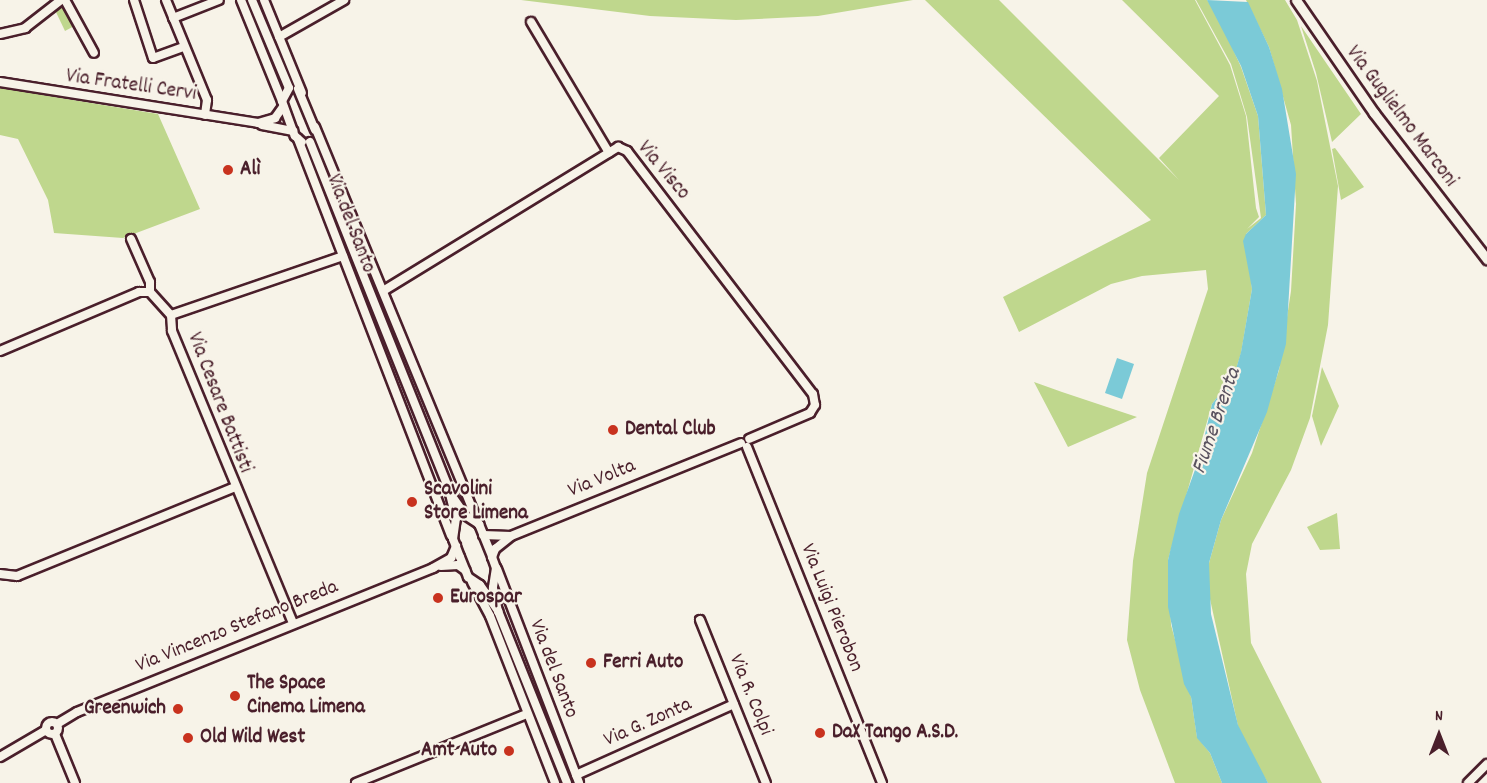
<!DOCTYPE html>
<meta charset="utf-8">
<style>
body{margin:0}
#map{position:relative;width:1487px;height:783px;overflow:hidden;background:#f7f3e8;font-family:Dekko,sans-serif}
div>[style]{position:absolute}
.green>*{inset:0;background:#bfd78d}
.water>*{inset:0;background:#7bcad7}
.roads{filter:drop-shadow(2px 0 #4a1f2b) drop-shadow(-2px 0 #4a1f2b) drop-shadow(0 2px #4a1f2b) drop-shadow(0 -2px #4a1f2b)}
.minor>*{height:8px;margin:-4px;padding:0 4px;transform-origin:4px;border-radius:4px;background:#f7f3e8}
.minor>.ring{margin:-4px;padding:0;box-sizing:content-box;background:none;border:8px solid #f7f3e8;border-radius:50%}
.major>*{height:9px;margin:-4.5px;padding:0 4.5px;transform-origin:4.5px;border-radius:4.5px;background:#f7f3e8}
.dots>*{width:16px;height:16px;translate:-50% -50%;box-sizing:border-box;border:3px solid #f7f3e8;border-radius:50%}
span{translate:-50% -50%;white-space:nowrap;text-align:center;line-height:1.15;-webkit-text-stroke:4.5px #f7f3e8;paint-order:stroke}
.street-label{font-size:21px;color:#4a1f2b}
.poi-label{font-size:21px;color:#4a1f2b;font-weight:700}
.left{translate:0 -50%;text-align:left}
.right{translate:-100% -50%;text-align:right}
.water-label{font-size:22px;color:#59525f;font-style:italic}
.north{position:absolute;left:1409px;top:705px;width:60px;height:60px;-webkit-text-stroke:4px #f7f3e8;paint-order:stroke;rotate:0deg;font-size:16px;font-weight:700;line-height:24px;text-align:center;color:#4a1f2b}
.north::after{content:'';display:block;margin:auto;width:21px;height:27px;background:#4a1f2b;clip-path:polygon(50% 0,100% 100%,50% 72%,0 100%)}
</style>
<div id="map">
<div class="green">
<div style="clip-path:polygon(521px 0,913px 0,818px 16px,736px 20px,650px 16px)"></div>
<div style="clip-path:polygon(925px 0,999px 0,1179px 180px,1159px 158px,1219px 96px,1122px 0,1195px 0,1230px 65px,1246px 116px,1256px 208px,1259px 217px,1247px 229px,1261px 218px,1247px 117px,1231px 64px,1196px 0,1207px 0,1216px 12px,1241px 67px,1258px 116px,1266px 215px,1246px 234px,1252px 289px,1241px 353px,1234px 376px,1212px 404px,1168px 560px,1171px 625px,1191px 697px,1197px 737px,1210px 753px,1222px 783px,1175px 783px,1140px 690px,1127px 640px,1133px 561px,1147px 473px,1208px 289px,1206px 270px,1142px 276px,1111px 284px,1019px 332px,1003px 297px,1151px 220px)"></div>
<div style="clip-path:polygon(1246px 0,1285px 0,1297px 20px,1317px 81px,1338px 186px,1328px 325px,1310px 418px,1291px 470px,1252px 544px,1246px 574px,1251px 643px,1322px 783px,1268px 783px,1249px 752px,1238px 726px,1208px 590px,1209px 563px,1221px 520px,1252px 453px,1279px 370px,1291px 291px,1296px 204px,1291px 125px,1269px 47px)"></div>
<div style="clip-path:polygon(60px 6px,67px 7px,76px 25px,65px 31px,55px 10px)"></div>
<div style="clip-path:polygon(1301px 26px,1361px 114px,1332px 142px,1316px 73px)"></div>
<div style="clip-path:polygon(0 88px,158px 114px,200px 209px,123px 238px,54px 233px,48px 200px,18px 139px,0 135px)"></div>
<div style="clip-path:polygon(1335px 148px,1364px 187px,1341px 200px,1332px 149px)"></div>
<div style="clip-path:polygon(1322px 367px,1339px 406px,1321px 446px,1312px 416px)"></div>
<div style="clip-path:polygon(1034px 382px,1062px 392px,1137px 417px,1068px 447px)"></div>
<div style="clip-path:polygon(1337px 513px,1340px 549px,1320px 550px,1307px 527px)"></div>
</div>
<div class="water">
<div style="clip-path:polygon(1207px 0,1248px 2px,1269px 47px,1282px 89px,1296px 174px,1286px 344px,1267px 412px,1221px 520px,1209px 563px,1211px 614px,1238px 725px,1268px 783px,1222px 783px,1210px 753px,1197px 738px,1191px 697px,1184px 684px,1168px 607px,1168px 560px,1179px 514px,1200px 456px,1212px 404px,1234px 376px,1241px 352px,1252px 289px,1243px 241px,1246px 234px,1266px 215px,1258px 116px,1241px 66px)"></div>
<div style="clip-path:polygon(1117px 358px,1134px 364px,1122px 399px,1105px 393px)"></div>
</div>
<div class="roads">
<div class="minor">
<div style="left:65px;top:0;width:60px;rotate:61.3deg"></div>
<div style="left:134px;top:0;width:61px;rotate:71.9deg"></div>
<div style="left:153px;top:58px;width:33px;rotate:-20deg"></div>
<div style="left:166px;top:0;width:108px;rotate:67.7deg"></div>
<div style="left:207px;top:100px;width:15px;rotate:98deg"></div>
<div style="left:241px;top:0;width:109px;rotate:67.9deg"></div>
<div style="left:252px;top:0;width:95px;rotate:67.2deg"></div>
<div style="left:264px;top:0;width:100px;rotate:67.8deg"></div>
<div style="left:173px;top:18px;width:49px;rotate:-21.4deg"></div>
<div style="left:531px;top:22px;width:152px;rotate:59.2deg"></div>
<div style="left:0;top:34px;width:26px;rotate:-13deg"></div>
<div style="left:25px;top:28px;width:46px;rotate:-37.9deg"></div>
<div style="left:279px;top:37px;width:75px;rotate:-29.6deg"></div>
<div style="left:0;top:82px;width:261px;rotate:9deg"></div>
<div style="left:258px;top:123px;width:18px;rotate:-16deg"></div>
<div style="left:275px;top:118px;width:14px;rotate:-54deg"></div>
<div style="left:289px;top:88px;width:15px;rotate:118deg"></div>
<div style="left:282px;top:101px;width:37px;rotate:70deg"></div>
<div style="left:295px;top:136px;width:9px;rotate:41deg"></div>
<div style="left:298px;top:89px;width:44px;rotate:67.5deg"></div>
<div style="left:262px;top:125px;width:32px;rotate:11deg"></div>
<div style="left:315px;top:127px;width:430px;rotate:67.6deg"></div>
<div style="left:298px;top:139px;width:425px;rotate:68.9deg"></div>
<div style="left:310px;top:142px;width:375px;rotate:68.2deg"></div>
<div style="left:449px;top:490px;width:29px;rotate:76deg"></div>
<div style="left:456px;top:518px;width:21px;rotate:98deg"></div>
<div style="left:453px;top:539px;width:19px;rotate:69deg"></div>
<div style="left:460px;top:557px;width:22px;rotate:68deg"></div>
<div style="left:468px;top:577px;width:14px;rotate:34deg"></div>
<div style="left:480px;top:585px;width:32px;rotate:55deg"></div>
<div style="left:131px;top:239px;width:47px;rotate:66.2deg"></div>
<div style="left:150px;top:282px;width:10px;rotate:90deg"></div>
<div style="left:383px;top:291px;width:276px;rotate:-31.5deg"></div>
<div style="left:618px;top:147px;width:10px;rotate:24deg"></div>
<div style="left:627px;top:151px;width:306px;rotate:52.6deg"></div>
<div style="left:813px;top:394px;width:11px;rotate:80deg"></div>
<div style="left:815px;top:405px;width:9px;rotate:122deg"></div>
<div style="left:810px;top:413px;width:66px;rotate:156.9deg"></div>
<div style="left:150px;top:292px;width:31px;rotate:48deg"></div>
<div style="left:171px;top:315px;width:16px;rotate:86deg"></div>
<div style="left:172px;top:331px;width:316px;rotate:67.5deg"></div>
<div style="left:171px;top:315px;width:182px;rotate:-18.9deg"></div>
<div style="left:0;top:351px;width:151px;rotate:-23deg"></div>
<div style="left:139px;top:292px;width:11px"></div>
<div style="left:747px;top:447px;width:362px;rotate:68.1deg"></div>
<div style="left:454px;top:499px;width:19px;rotate:55deg"></div>
<div style="left:465px;top:515px;width:17px;rotate:33deg"></div>
<div style="left:479px;top:524px;width:35px;rotate:68deg"></div>
<div style="left:492px;top:557px;width:12px;rotate:70deg"></div>
<div style="left:496px;top:568px;width:20px;rotate:99deg"></div>
<div style="left:493px;top:588px;width:24px;rotate:78deg"></div>
<div style="left:498px;top:611px;width:185px;rotate:68.1deg"></div>
<div style="left:483px;top:535px;width:28px;rotate:2deg"></div>
<div style="left:511px;top:536px;width:248px;rotate:-22deg"></div>
<div style="left:492px;top:557px;width:9px;rotate:-69deg"></div>
<div style="left:495px;top:549px;width:19px;rotate:-39deg"></div>
<div style="left:441px;top:566px;width:17px;rotate:-3deg"></div>
<div style="left:458px;top:565px;width:9px;rotate:36deg"></div>
<div style="left:497px;top:569px;width:229px;rotate:69deg"></div>
<div style="left:0;top:574px;width:17px;rotate:7deg"></div>
<div style="left:17px;top:576px;width:235px;rotate:-22.2deg"></div>
<div style="left:472px;top:582px;width:38px;rotate:62deg"></div>
<div style="left:490px;top:616px;width:179px;rotate:68.7deg"></div>
<div style="left:700px;top:620px;width:176px;rotate:68deg"></div>
<div class="ring" style="left:46px;top:722px;width:4px;height:4px"></div>
<div style="left:57px;top:724px;width:23px;rotate:-31deg"></div>
<div style="left:77px;top:712px;width:384px;rotate:-22deg"></div>
<div style="left:433px;top:568px;width:21px;rotate:-29deg"></div>
<div style="left:451px;top:558px;width:13px;rotate:-67deg"></div>
<div style="left:55px;top:734px;width:53px;rotate:67.8deg"></div>
<div style="left:0;top:757px;width:53px;rotate:-30.4deg"></div>
<div style="left:576px;top:775px;width:173px;rotate:-24.2deg"></div>
<div style="left:356px;top:783px;width:184px;rotate:-22deg"></div>
<div style="left:1468px;top:783px;width:27px;rotate:-45deg"></div>
</div>
<div class="major">
<div style="left:1296px;top:0;width:137px;rotate:55.4deg"></div>
<div style="left:1374px;top:113px;width:185px;rotate:52.3deg"></div>
</div>
</div>
<div class="dots">
<div style="left:228px;top:170px;background:#c8321e"></div>
<div style="left:613px;top:430px;background:#c8321e"></div>
<div style="left:412px;top:502px;background:#c8321e"></div>
<div style="left:438px;top:598px;background:#c8321e"></div>
<div style="left:591px;top:663px;background:#c8321e"></div>
<div style="left:235px;top:696px;background:#c8321e"></div>
<div style="left:178px;top:709px;background:#c8321e"></div>
<div style="left:820px;top:733px;background:#c8321e"></div>
<div style="left:188px;top:738px;background:#c8321e"></div>
<div style="left:509px;top:751px;background:#c8321e"></div>
</div>
<div class="street-label">
<span style="left:131px;top:86px;rotate:8deg">Via Fratelli Cervi</span>
<span style="left:1401px;top:117px;rotate:53deg">Via Guglielmo Marconi</span>
<span style="left:663px;top:171px;rotate:50deg">Via Visco</span>
<span style="left:350px;top:224px;rotate:69deg">Via del Santo</span>
<span style="left:219px;top:403px;rotate:69deg">Via Cesare Battisti</span>
<span style="left:602px;top:479px;rotate:-22deg">Via Volta</span>
<span style="left:831px;top:608px;rotate:68deg">Via Luigi Pierobon</span>
<span style="left:237px;top:627px;rotate:-22deg">Via Vincenzo Stefano Breda</span>
<span style="left:553px;top:669px;rotate:69deg">Via del Santo</span>
<span style="left:750px;top:695px;rotate:68deg">Via R. Colpi</span>
<span style="left:648px;top:723px;rotate:-24deg">Via G. Zonta</span>
</div>
<div class="poi-label">
<span class="left" style="left:240px;top:170px">Alì</span>
<span class="left" style="left:625px;top:430px">Dental Club</span>
<span class="left" style="left:424px;top:502px">Scavolini<br>Store Limena</span>
<span class="left" style="left:450px;top:598px">Eurospar</span>
<span class="left" style="left:603px;top:663px">Ferri Auto</span>
<span class="left" style="left:247px;top:696px">The Space<br>Cinema Limena</span>
<span class="right" style="left:166px;top:709px">Greenwich</span>
<span class="left" style="left:832px;top:733px">DaX Tango A.S.D.</span>
<span class="left" style="left:200px;top:738px">Old Wild West</span>
<span class="right" style="left:497px;top:751px">Amt Auto</span>
</div>
<div class="water-label">
<span style="left:1217px;top:421px;rotate:-71deg">Fiume Brenta</span>
</div>
<div class="north">N</div>
</div>
